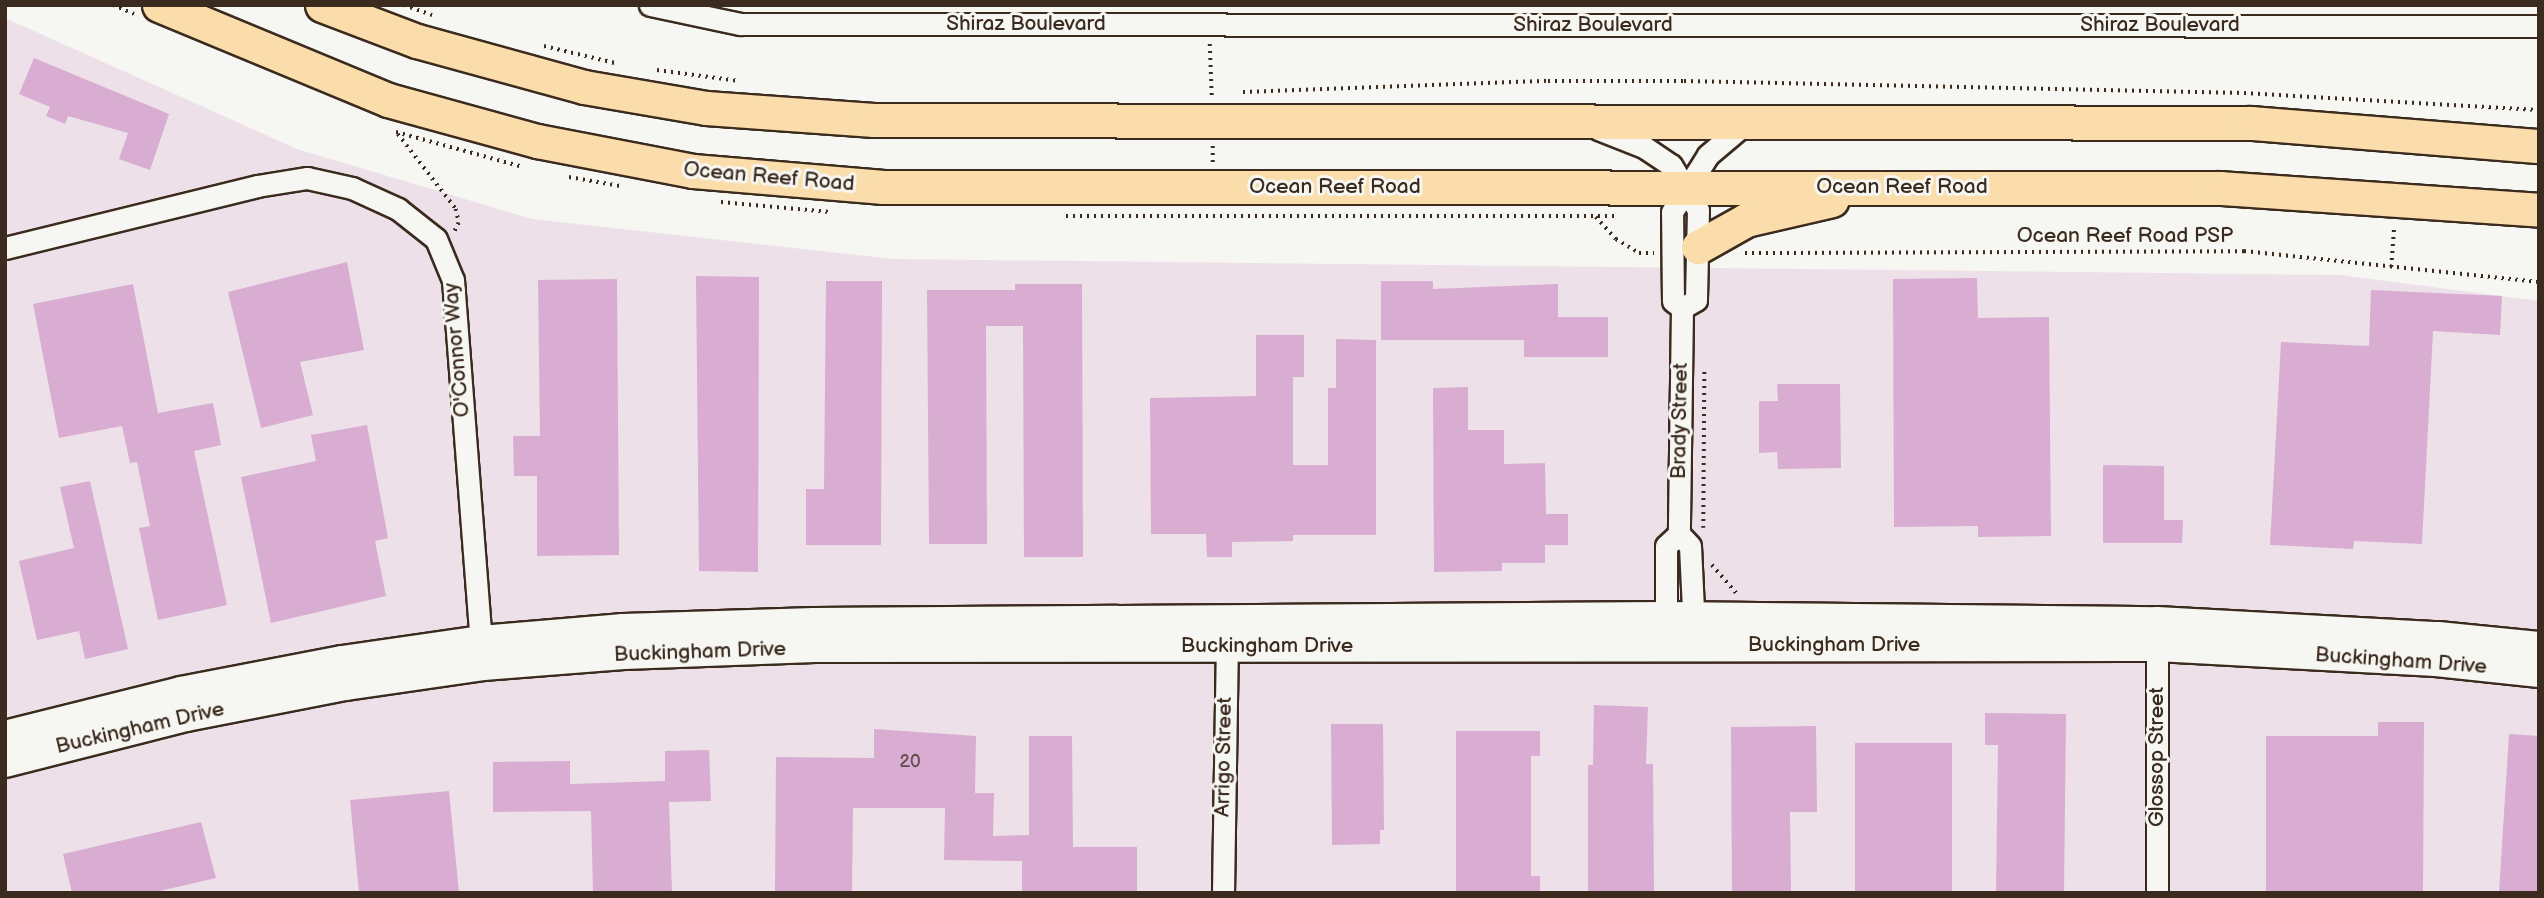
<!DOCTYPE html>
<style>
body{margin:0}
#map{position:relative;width:2544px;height:898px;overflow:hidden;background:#f6f6f2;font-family:"Balsamiq Sans",sans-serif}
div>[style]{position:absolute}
.built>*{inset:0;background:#ede0e8}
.building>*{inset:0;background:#d8add1}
.path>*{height:3.5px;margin-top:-1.75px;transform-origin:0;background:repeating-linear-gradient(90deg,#3b2a1e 0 2px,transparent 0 7px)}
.roads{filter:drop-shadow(2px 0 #3b2a1e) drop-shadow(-2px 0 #3b2a1e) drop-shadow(0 2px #3b2a1e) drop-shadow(0 -2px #3b2a1e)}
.street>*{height:21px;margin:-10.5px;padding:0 10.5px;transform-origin:10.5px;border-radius:10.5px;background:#f6f6f2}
.secondary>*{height:30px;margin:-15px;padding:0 15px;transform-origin:15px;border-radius:15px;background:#f6f6f2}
.primary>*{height:33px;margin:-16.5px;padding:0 16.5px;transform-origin:16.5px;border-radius:16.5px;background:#faddab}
span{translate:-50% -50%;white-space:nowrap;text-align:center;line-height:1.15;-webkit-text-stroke:6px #f6f6f2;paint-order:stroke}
.number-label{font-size:18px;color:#624b4b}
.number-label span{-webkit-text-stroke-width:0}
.street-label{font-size:21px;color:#3b2a1e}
.frame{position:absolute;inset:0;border:7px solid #3b2a1e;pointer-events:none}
</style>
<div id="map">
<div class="built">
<div style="clip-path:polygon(5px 18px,297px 149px,532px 219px,893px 259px,2340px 275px,2539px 301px,2539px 893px,5px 893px)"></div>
</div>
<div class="building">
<div style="clip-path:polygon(34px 58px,169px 114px,150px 170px,119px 159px,128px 133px,68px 116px,65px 124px,46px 116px,50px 107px,19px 94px)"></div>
<div style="clip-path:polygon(347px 262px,364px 350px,300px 362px,313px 415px,261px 428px,228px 292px)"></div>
<div style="clip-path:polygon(696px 276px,759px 277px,758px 572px,699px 571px)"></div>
<div style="clip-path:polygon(1977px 278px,1978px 318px,2049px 317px,2051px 536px,1978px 537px,1978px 526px,1894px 527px,1893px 279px)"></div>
<div style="clip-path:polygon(617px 279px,619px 555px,537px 556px,537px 476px,514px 476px,513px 436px,540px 436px,538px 280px)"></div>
<div style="clip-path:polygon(826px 281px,882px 281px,881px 545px,806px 545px,806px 489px,824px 489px)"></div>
<div style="clip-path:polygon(1381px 281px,1433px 281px,1433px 289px,1558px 284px,1558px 317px,1608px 317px,1608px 357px,1524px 357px,1524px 340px,1381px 340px)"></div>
<div style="clip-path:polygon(133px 284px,158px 413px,213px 403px,221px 445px,194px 451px,227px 605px,158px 620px,139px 528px,150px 526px,137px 462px,130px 463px,122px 426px,59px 438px,33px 304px)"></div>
<div style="clip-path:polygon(1015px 284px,1082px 284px,1083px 557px,1024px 557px,1023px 326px,986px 326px,987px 544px,929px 544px,927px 290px,1015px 290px)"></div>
<div style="clip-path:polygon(2371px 290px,2502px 296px,2500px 335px,2433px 331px,2422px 544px,2354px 541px,2353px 549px,2270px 545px,2281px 342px,2369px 346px)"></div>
<div style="clip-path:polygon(1256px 335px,1304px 335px,1304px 377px,1293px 377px,1293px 465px,1328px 465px,1328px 388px,1336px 388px,1336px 339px,1376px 340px,1376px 535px,1293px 535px,1293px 541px,1232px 542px,1232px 557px,1207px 557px,1206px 534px,1151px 534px,1150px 398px,1256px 396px)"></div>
<div style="clip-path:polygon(1777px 384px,1840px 384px,1841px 468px,1778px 469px,1777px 452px,1759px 453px,1759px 401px,1778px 401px)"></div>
<div style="clip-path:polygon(1468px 387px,1468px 430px,1504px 430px,1504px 464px,1545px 463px,1546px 514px,1568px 514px,1568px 545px,1545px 545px,1545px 563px,1502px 563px,1502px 571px,1434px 572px,1433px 388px)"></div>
<div style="clip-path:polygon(367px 425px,388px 538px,375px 541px,386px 596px,271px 623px,241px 477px,316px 461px,311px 435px)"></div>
<div style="clip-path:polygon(2103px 465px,2164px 466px,2164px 520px,2183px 520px,2182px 543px,2103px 543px)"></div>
<div style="clip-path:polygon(90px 481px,128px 649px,85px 659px,79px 631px,37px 640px,19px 561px,74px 548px,60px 487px)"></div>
<div style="clip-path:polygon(1594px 705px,1648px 707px,1646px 764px,1653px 764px,1654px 893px,1588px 893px,1588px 765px,1593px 765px)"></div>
<div style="clip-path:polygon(1985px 713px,2066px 714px,2064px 893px,1996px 893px,1998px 745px,1985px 745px)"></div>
<div style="clip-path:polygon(2378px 722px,2424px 722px,2423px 893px,2266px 893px,2266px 736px,2378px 736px)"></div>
<div style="clip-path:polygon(1331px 724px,1383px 724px,1384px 830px,1380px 830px,1380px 844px,1332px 845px)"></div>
<div style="clip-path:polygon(1816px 726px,1817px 812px,1790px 812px,1791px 893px,1732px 893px,1731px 727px)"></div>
<div style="clip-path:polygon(874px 729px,976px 736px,975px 793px,994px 793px,993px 836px,1029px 835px,1029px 736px,1072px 736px,1073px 847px,1137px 847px,1137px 893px,1022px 893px,1022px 861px,944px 860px,945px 808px,853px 808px,852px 893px,775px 893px,776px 757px,874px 758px)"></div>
<div style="clip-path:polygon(1456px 731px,1540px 731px,1540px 756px,1531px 756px,1531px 876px,1540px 876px,1540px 893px,1456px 893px)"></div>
<div style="clip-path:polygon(2509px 734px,2539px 736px,2539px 893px,2499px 893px)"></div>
<div style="clip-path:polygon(1855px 743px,1952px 743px,1952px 893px,1855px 893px)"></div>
<div style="clip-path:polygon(709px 750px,711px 801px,669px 802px,672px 893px,593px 893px,591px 811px,493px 812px,493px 762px,570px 761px,570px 784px,665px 781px,665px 751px)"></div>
<div style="clip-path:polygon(449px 791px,459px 893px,359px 893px,350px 800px)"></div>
<div style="clip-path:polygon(201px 822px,216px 878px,151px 893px,72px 893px,63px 854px)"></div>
</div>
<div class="path">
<div style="left:113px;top:5px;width:23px;rotate:23deg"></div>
<div style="left:404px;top:5px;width:30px;rotate:20deg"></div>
<div style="left:1210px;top:44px;width:52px;rotate:87.8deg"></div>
<div style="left:544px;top:46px;width:73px;rotate:13.5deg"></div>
<div style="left:657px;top:70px;width:83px;rotate:7.6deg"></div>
<div style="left:1243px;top:92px;width:305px;rotate:-2.1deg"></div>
<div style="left:1548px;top:81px;width:136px"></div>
<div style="left:1684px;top:81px;width:560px;rotate:1.23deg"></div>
<div style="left:2244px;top:93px;width:295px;rotate:3.3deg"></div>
<div style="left:396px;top:132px;width:132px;rotate:15.4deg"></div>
<div style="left:398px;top:134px;width:95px;rotate:52.3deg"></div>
<div style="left:456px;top:209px;width:14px;rotate:78deg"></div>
<div style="left:459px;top:223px;width:9px;rotate:117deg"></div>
<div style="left:1213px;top:146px;width:17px;rotate:90deg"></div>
<div style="left:569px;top:177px;width:52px;rotate:10deg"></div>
<div style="left:721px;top:202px;width:110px;rotate:5.2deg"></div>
<div style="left:1066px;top:216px;width:553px"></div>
<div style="left:1596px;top:217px;width:30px;rotate:48deg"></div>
<div style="left:1616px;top:239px;width:27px;rotate:31deg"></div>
<div style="left:1639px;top:253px;width:15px"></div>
<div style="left:1745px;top:253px;width:499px;rotate:-0.2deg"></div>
<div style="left:2244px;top:251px;width:297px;rotate:6deg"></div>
<div style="left:2391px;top:267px;width:41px;rotate:-85.8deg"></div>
<div style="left:1703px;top:528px;width:157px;rotate:-89.6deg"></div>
<div style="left:1712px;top:565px;width:37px;rotate:49deg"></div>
</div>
<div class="roads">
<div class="street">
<div style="left:650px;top:5px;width:92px;rotate:11.9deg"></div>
<div style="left:740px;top:24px;width:1799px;rotate:0.06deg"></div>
<div style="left:1598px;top:129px;width:49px;rotate:21.4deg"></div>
<div style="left:1644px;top:147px;width:32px;rotate:34deg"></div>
<div style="left:1671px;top:165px;width:52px;rotate:59deg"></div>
<div style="left:1698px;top:210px;width:90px;rotate:91.3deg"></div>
<div style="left:1696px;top:300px;width:16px;rotate:150deg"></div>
<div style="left:5px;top:248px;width:260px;rotate:-13.8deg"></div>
<div style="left:257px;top:186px;width:51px;rotate:-9.1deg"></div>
<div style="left:307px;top:178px;width:46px;rotate:12.5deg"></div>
<div style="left:352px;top:188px;width:51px;rotate:24.5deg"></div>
<div style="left:398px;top:209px;width:48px;rotate:38.3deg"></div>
<div style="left:436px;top:239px;width:44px;rotate:67.5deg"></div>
<div style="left:453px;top:280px;width:374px;rotate:85.6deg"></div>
<div style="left:1682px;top:308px;width:226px;rotate:90.8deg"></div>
<div style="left:1679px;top:534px;width:16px;rotate:47deg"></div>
<div style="left:1690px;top:546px;width:85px;rotate:87.3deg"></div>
<div style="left:1682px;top:308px;width:11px;rotate:-142deg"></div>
<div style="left:1673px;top:301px;width:89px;rotate:-90.6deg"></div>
<div style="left:1672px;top:212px;width:67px;rotate:-57.7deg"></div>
<div style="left:1708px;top:155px;width:50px;rotate:-40.1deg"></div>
<div style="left:1666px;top:631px;width:85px;rotate:-90deg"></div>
<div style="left:1666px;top:546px;width:18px;rotate:-43deg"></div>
<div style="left:2157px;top:634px;width:259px;rotate:90deg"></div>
<div style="left:1223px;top:893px;width:259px;rotate:-89.1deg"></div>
</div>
<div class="secondary">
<div style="left:5px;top:736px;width:181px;rotate:-14deg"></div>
<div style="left:181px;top:692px;width:164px;rotate:-10.9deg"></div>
<div style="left:342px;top:661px;width:140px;rotate:-8.2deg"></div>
<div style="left:481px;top:641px;width:143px;rotate:-4.8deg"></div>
<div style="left:623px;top:629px;width:191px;rotate:-1.8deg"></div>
<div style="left:814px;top:623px;width:851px;rotate:-0.4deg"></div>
<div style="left:1665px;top:617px;width:492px;rotate:0.6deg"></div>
<div style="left:2157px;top:622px;width:281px;rotate:3.1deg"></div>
<div style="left:2438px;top:637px;width:101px;rotate:5.7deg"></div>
<div style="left:5px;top:762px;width:187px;rotate:-14.3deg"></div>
<div style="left:186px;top:716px;width:163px;rotate:-11deg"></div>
<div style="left:346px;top:685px;width:138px;rotate:-8.3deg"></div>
<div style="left:483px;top:665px;width:141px;rotate:-4.5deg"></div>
<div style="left:624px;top:654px;width:191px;rotate:-2.1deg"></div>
<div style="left:815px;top:647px;width:1342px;rotate:-0.04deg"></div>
<div style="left:2157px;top:646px;width:279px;rotate:3.1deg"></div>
<div style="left:2436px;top:661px;width:104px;rotate:6.1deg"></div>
</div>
<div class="primary">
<div style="left:159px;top:5px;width:248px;rotate:22.5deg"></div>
<div style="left:388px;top:100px;width:155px;rotate:15.4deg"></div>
<div style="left:537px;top:141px;width:159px;rotate:10.9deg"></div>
<div style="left:693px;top:171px;width:191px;rotate:4.8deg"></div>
<div style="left:883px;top:187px;width:1337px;rotate:0.04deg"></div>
<div style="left:2220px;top:188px;width:320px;rotate:3.9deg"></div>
<div style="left:322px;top:5px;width:102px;rotate:20.8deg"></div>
<div style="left:417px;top:41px;width:173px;rotate:15.4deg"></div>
<div style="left:584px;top:87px;width:124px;rotate:9.8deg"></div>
<div style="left:706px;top:108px;width:168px;rotate:4.1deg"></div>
<div style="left:874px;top:120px;width:1377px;rotate:0.12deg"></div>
<div style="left:2251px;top:123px;width:289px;rotate:4.6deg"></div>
<div style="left:1698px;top:247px;width:55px;rotate:-29.4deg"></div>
<div style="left:1746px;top:220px;width:88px;rotate:-13.1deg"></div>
</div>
</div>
<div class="number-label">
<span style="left:910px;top:762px">20</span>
</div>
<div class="street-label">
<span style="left:1026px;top:24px">Shiraz Boulevard</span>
<span style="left:1593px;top:25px">Shiraz Boulevard</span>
<span style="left:2160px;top:25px">Shiraz Boulevard</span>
<span style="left:769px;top:177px;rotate:5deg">Ocean Reef Road</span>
<span style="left:1335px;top:187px">Ocean Reef Road</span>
<span style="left:1902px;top:187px">Ocean Reef Road</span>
<span style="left:2125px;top:236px">Ocean Reef Road PSP</span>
<span style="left:457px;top:350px;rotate:-95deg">O'Connor Way</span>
<span style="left:1680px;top:421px;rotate:-89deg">Brady Street</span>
<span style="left:1834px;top:645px">Buckingham Drive</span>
<span style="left:1267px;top:646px">Buckingham Drive</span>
<span style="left:700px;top:652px;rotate:-2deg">Buckingham Drive</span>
<span style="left:2401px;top:661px;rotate:4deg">Buckingham Drive</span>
<span style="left:140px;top:728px;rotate:-13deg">Buckingham Drive</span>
<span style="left:1224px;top:757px;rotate:-89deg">Arrigo Street</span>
<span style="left:2157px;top:757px;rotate:-90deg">Glossop Street</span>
</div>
<div class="frame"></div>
</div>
